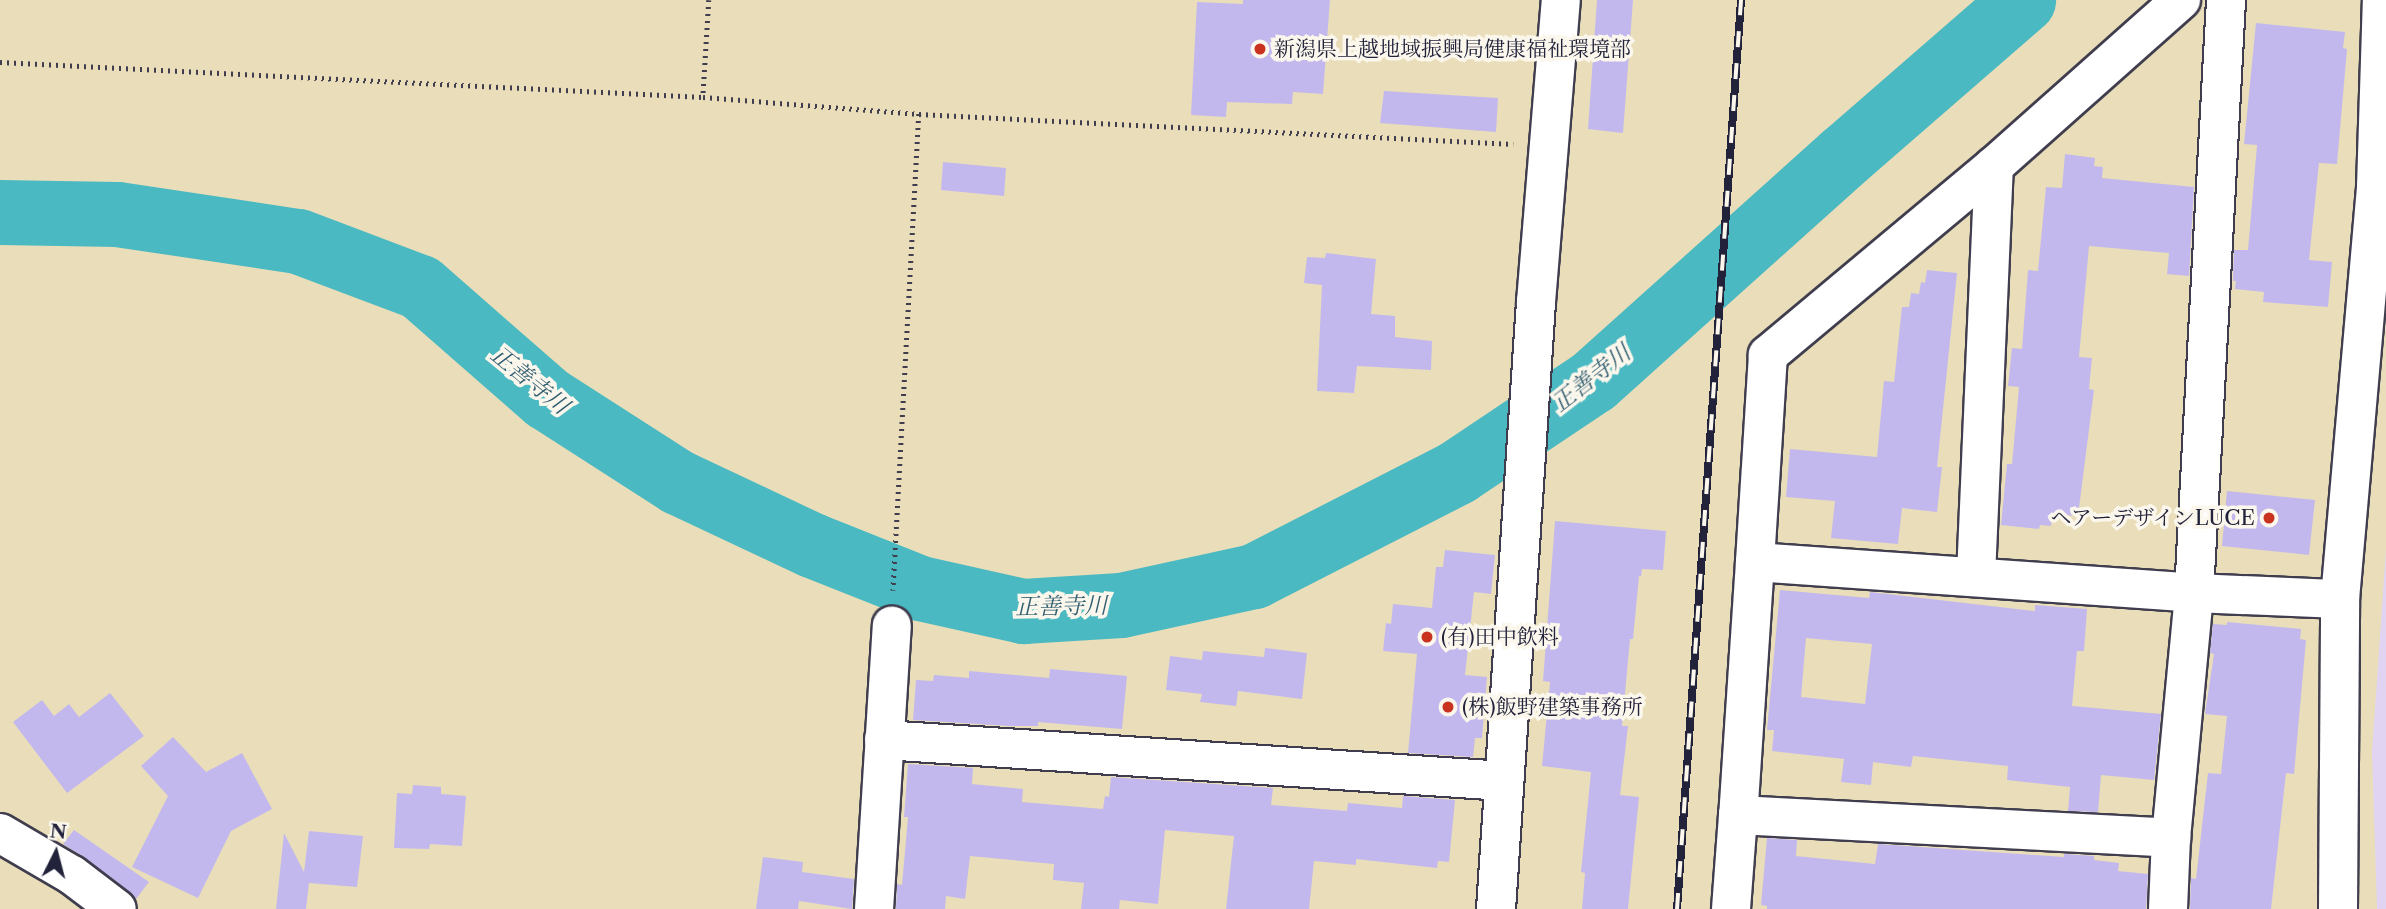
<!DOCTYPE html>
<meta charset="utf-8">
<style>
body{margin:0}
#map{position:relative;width:2386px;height:909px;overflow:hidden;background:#e9deb9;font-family:"Libre Caslon Text","Noto Serif JP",serif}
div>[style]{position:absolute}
.built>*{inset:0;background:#e1d4f3}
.river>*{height:65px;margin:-32.5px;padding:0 32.5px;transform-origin:32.5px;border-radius:32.5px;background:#4ab9c2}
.building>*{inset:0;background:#c3b8ee}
.path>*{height:4.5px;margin-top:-2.25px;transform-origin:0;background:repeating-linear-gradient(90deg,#403e4e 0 2px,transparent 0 7px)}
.roads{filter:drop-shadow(2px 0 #403e4e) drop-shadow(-2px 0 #403e4e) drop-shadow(0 2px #403e4e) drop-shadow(0 -2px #403e4e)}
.minor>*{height:38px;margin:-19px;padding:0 19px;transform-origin:19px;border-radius:19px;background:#fff}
.rail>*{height:8px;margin-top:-4px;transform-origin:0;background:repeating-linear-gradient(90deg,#fbf7ec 0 16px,#22223b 0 32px);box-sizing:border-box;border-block:2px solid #22223b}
.dots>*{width:19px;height:19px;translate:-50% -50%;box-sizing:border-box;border:4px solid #fbf7ec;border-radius:50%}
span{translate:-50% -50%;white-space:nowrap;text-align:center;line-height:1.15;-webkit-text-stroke:7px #fbf7ec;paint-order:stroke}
.poi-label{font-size:21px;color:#22223b}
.left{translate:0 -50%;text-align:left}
.right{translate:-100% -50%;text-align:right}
.water-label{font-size:23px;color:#325e71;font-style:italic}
.north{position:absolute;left:21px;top:818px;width:70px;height:70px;-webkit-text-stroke:5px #fbf7ec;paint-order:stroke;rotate:6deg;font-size:19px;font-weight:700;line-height:28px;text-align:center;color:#22223b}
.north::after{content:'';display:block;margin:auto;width:24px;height:32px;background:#22223b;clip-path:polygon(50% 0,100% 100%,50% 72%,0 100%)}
</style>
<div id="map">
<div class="built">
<div style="clip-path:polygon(2386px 549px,2386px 909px,2377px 909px,2372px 752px)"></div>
</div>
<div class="river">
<div style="left:0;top:212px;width:117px;rotate:1deg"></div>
<div style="left:117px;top:214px;width:183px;rotate:8.5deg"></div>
<div style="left:298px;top:241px;width:130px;rotate:20.7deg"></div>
<div style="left:420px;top:287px;width:169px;rotate:41.2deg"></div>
<div style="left:547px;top:398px;width:156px;rotate:32.7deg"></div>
<div style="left:678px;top:482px;width:148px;rotate:25.2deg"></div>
<div style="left:812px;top:545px;width:116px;rotate:21.7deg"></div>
<div style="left:920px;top:588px;width:106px;rotate:12.6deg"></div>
<div style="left:1023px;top:611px;width:98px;rotate:-3.5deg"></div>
<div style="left:1121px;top:605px;width:136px;rotate:-12.3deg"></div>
<div style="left:1254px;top:576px;width:228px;rotate:-27.1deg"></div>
<div style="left:1457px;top:472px;width:164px;rotate:-33.8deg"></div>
<div style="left:1593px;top:381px;width:338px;rotate:-41.9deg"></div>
<div style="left:1845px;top:155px;width:236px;rotate:-41deg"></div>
</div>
<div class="building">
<div style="clip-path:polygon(1243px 0,1330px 0,1323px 94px,1293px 92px,1292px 104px,1227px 102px,1226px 117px,1191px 115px,1197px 2px,1243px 4px)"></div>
<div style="clip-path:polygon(1597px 0,1633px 0,1623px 133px,1588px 129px)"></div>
<div style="clip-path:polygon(2256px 23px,2345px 32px,2343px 48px,2347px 49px,2337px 164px,2319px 163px,2309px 260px,2332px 262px,2328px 307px,2263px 302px,2264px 292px,2235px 289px,2236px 281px,2233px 281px,2234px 250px,2248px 250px,2257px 145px,2244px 144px)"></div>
<div style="clip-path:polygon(1384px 91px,1498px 98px,1496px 132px,1380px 123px)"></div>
<div style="clip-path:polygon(2065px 154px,2095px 158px,2094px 166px,2103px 167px,2102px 178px,2194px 187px,2189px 276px,2167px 274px,2169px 253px,2089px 246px,2079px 357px,2092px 358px,2089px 389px,2094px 390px,2078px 516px,2052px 514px,2051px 526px,2040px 525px,2039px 529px,2001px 525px,2007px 464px,2012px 464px,2019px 387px,2008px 386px,2012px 348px,2022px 349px,2028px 270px,2038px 271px,2046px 187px,2062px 188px)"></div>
<div style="clip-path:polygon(943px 162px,1006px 168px,1004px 196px,941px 190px)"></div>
<div style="clip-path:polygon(1326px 253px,1376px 259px,1371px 314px,1395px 316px,1395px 337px,1432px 341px,1431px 370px,1357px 366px,1354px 393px,1317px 391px,1322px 285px,1304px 283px,1307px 257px,1325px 258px)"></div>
<div style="clip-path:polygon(1927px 270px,1957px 273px,1937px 467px,1942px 467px,1937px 512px,1902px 508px,1898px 544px,1831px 538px,1835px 501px,1786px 497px,1790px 449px,1877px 457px,1884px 381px,1894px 382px,1902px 307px,1909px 307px,1911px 293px,1919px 294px,1921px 282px,1925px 283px)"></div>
<div style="clip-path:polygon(2227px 491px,2315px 500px,2309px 555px,2222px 546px)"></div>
<div style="clip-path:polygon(1555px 521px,1666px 531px,1663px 570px,1642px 569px,1641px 576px,1639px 576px,1633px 639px,1630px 639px,1622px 726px,1628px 726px,1620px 795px,1639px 797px,1628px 909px,1582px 909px,1585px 873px,1581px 872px,1591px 772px,1542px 766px,1550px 682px,1543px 681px)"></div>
<div style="clip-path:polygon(1445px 550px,1495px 555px,1491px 594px,1474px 592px,1465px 675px,1487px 677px,1482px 738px,1475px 738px,1473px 757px,1408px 753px,1417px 654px,1383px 651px,1386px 623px,1391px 624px,1393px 604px,1432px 608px,1436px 567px,1443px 567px)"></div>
<div style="clip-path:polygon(evenodd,1780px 590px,1869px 598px,1870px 592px,2035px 611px,2035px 605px,2087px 609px,2084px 651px,2077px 651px,2072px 706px,2161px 714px,2154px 780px,2101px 775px,2098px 812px,2068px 811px,2070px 787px,2007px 780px,2008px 766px,1913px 756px,1911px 767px,1873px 762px,1871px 785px,1841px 782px,1844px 759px,1772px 751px,1774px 730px,1767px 730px,1780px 590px,1806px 638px,1872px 644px,1865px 704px,1801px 697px,1806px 638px)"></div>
<div style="clip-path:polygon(2227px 622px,2301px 629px,2300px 639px,2306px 640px,2294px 774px,2286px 773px,2271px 909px,2190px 909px,2191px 878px,2196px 879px,2208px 773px,2221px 774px,2227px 716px,2205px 714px,2214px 654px,2210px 653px,2213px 624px,2227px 625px)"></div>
<div style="clip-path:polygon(1265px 648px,1307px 653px,1302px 699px,1238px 691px,1236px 706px,1200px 702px,1202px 694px,1166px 690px,1170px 656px,1202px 660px,1203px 651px,1264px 657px)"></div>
<div style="clip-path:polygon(1050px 669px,1127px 676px,1122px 729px,1038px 722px,1038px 726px,1009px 726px,913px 720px,916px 680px,933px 681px,934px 675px,969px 678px,969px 671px,1049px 678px)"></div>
<div style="clip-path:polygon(110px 693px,144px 736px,67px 793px,13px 722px,42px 700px,54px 716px,69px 704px,79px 717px)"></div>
<div style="clip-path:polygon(173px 737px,206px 772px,242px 753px,272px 809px,231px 831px,198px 898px,132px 867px,168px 796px,141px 766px)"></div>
<div style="clip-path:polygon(908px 764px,973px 768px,972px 784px,1023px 789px,1022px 802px,1103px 809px,1105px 796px,1109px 797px,1111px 777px,1273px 788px,1271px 805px,1347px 811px,1348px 803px,1402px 808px,1403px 796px,1455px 800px,1449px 862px,1438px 861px,1437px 868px,1356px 859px,1356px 865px,1314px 861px,1309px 909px,1226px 909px,1234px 836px,1165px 830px,1158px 904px,1120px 900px,1119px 909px,1081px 909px,1084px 883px,1053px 880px,1054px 864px,970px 856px,965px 899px,946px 896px,945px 909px,896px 909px,897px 884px,902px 885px,908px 817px,904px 817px)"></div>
<div style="clip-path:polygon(413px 785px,441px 787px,441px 794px,466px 796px,462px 846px,430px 844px,429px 849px,394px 848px,397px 793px,412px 794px)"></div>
<div style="clip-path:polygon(74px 830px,149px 882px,136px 899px,85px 858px,63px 844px)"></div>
<div style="clip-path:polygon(309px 831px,363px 836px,357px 887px,309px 883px,306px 909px,276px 909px,284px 833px,304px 872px)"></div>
<div style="clip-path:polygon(1767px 838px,1797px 840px,1796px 856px,1875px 864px,1878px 844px,2064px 857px,2064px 854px,2094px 856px,2094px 860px,2119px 863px,2118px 871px,2148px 874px,2146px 909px,1767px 909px,1767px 906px,1761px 905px)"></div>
<div style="clip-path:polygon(763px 857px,803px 862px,802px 872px,854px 879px,852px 909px,799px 901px,798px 909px,756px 909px)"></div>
</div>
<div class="path">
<div style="left:709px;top:0;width:97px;rotate:93.5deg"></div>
<div style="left:703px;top:97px;width:217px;rotate:4.5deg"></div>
<div style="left:919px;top:114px;width:477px;rotate:93.1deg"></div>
<div style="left:0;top:62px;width:704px;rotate:2.85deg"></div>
<div style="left:919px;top:114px;width:595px;rotate:2.89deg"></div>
</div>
<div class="roads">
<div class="minor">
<div style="left:1994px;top:166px;width:250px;rotate:-41.6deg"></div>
<div style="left:1755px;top:562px;width:254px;rotate:93.8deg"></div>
<div style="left:1738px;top:815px;width:434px;rotate:3deg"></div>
<div style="left:2171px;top:838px;width:246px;rotate:-84.6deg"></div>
<div style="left:2194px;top:593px;width:594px;rotate:-86.91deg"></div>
<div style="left:1976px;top:576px;width:410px;rotate:-87.5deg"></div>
<div style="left:1994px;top:166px;width:295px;rotate:140.1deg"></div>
<div style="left:1768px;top:355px;width:207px;rotate:93.6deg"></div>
<div style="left:1755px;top:562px;width:440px;rotate:4deg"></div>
<div style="left:2194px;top:593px;width:146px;rotate:2.4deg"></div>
<div style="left:884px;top:740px;width:621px;rotate:3.78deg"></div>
<div style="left:0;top:833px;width:83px;rotate:30.3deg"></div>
<div style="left:72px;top:875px;width:56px;rotate:37.1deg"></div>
<div style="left:874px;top:909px;width:284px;rotate:-86.4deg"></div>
<div style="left:1496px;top:909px;width:608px;rotate:-86.23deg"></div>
<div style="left:1536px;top:302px;width:303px;rotate:-85.3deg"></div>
<div style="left:1731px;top:909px;width:94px;rotate:-85.7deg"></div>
<div style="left:2168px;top:909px;width:71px;rotate:-87.6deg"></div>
<div style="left:2338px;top:909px;width:310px;rotate:-89.6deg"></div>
<div style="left:2340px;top:599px;width:414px;rotate:-85deg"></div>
<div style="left:2376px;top:187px;width:187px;rotate:-88.2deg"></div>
</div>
</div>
<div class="rail">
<div style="left:1677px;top:909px;width:911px;rotate:-85.97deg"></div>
</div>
<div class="dots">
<div style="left:1260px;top:49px;background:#c8321e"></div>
<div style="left:2269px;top:518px;background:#c8321e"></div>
<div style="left:1427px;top:637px;background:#c8321e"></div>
<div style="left:1448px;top:707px;background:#c8321e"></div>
</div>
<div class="poi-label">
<span class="left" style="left:1274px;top:49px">新潟県上越地域振興局健康福祉環境部</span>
<span class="right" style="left:2255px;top:518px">ヘアーデザインLUCE</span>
<span class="left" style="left:1441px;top:637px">(有)田中飲料</span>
<span class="left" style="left:1462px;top:707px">(株)飯野建築事務所</span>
</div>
<div class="water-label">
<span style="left:1591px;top:378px;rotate:-38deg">正善寺川</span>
<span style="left:530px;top:380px;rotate:39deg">正善寺川</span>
<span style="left:1061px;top:606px;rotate:-1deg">正善寺川</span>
</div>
<div class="north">N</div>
</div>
